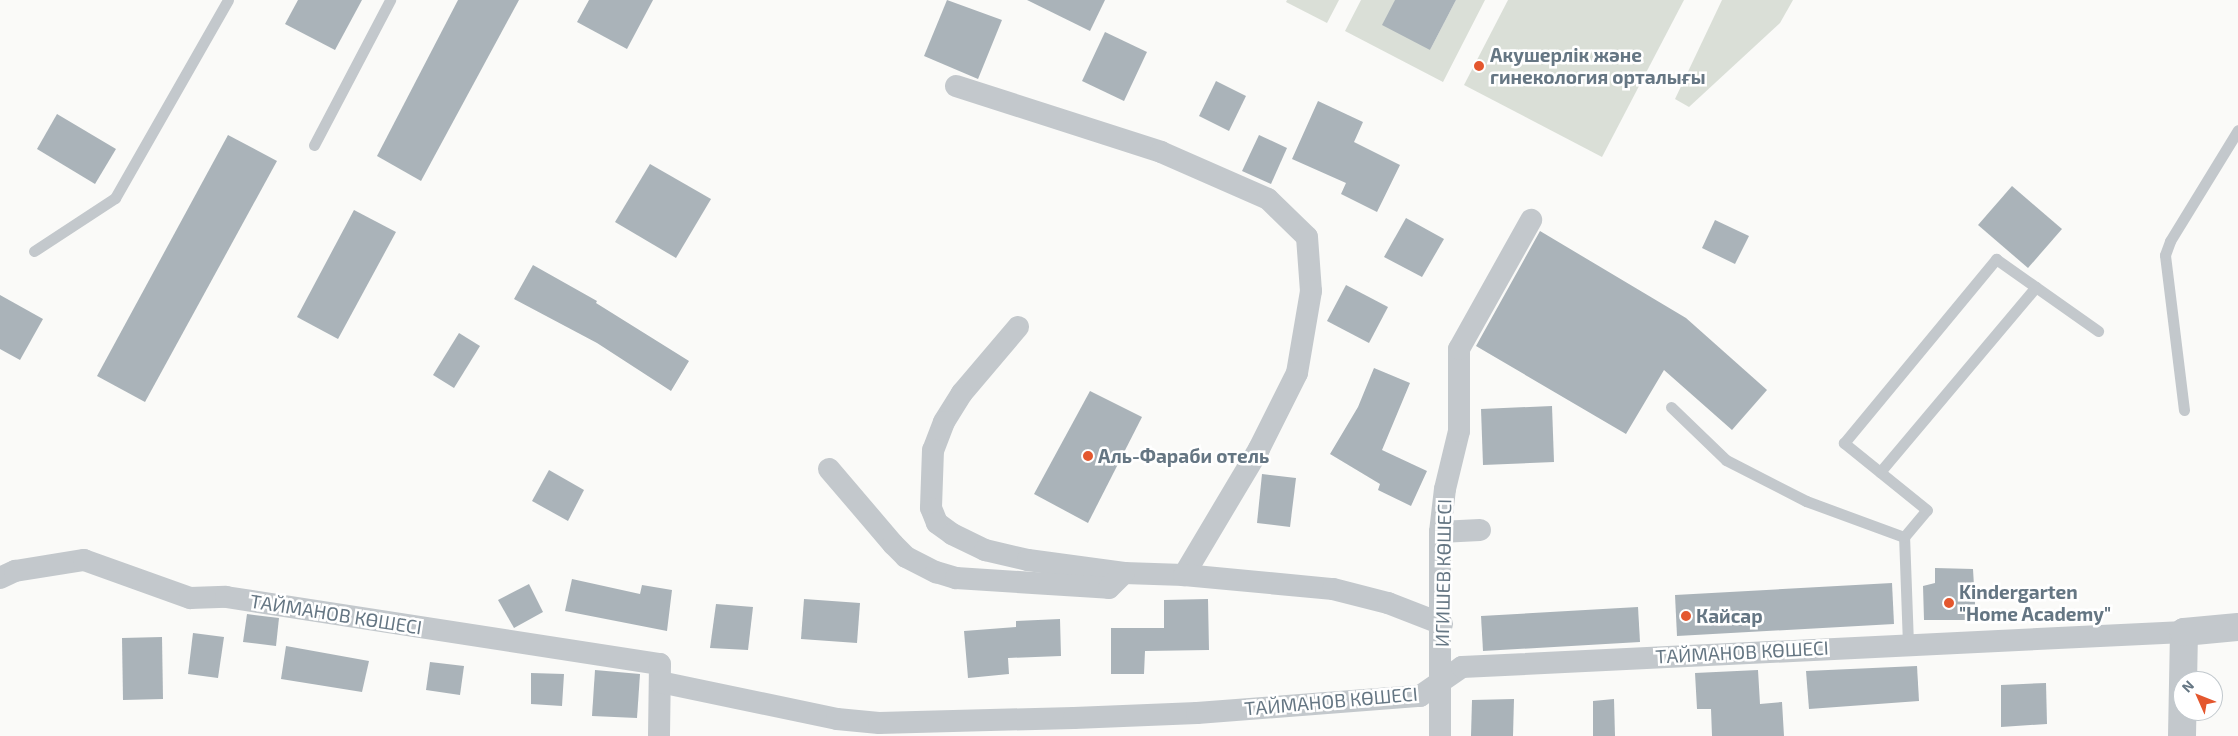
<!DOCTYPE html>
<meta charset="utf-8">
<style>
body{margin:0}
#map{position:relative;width:2238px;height:736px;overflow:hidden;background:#fafaf8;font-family:"Exo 2",sans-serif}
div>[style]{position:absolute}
.green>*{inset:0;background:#dadfd7}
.building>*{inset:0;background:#aab3b9}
.service>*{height:11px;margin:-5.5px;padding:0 5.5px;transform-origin:5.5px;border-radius:5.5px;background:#c3c8cc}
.minor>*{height:22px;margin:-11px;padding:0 11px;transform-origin:11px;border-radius:11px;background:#c3c8cc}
.tertiary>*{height:28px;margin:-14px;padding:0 14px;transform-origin:14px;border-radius:14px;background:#c3c8cc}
.dots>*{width:14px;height:14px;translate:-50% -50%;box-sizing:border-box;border:2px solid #fff;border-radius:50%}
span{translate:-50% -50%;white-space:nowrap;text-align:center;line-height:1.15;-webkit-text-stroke:5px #fff;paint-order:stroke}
.poi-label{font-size:19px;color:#657683;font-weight:700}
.left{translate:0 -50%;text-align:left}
.street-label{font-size:19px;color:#657683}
.north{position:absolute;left:2173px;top:671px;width:50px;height:50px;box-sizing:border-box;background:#fff;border:1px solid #c1c8cd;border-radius:50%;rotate:314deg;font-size:14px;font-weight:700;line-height:20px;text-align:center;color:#657683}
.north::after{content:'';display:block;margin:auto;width:18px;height:22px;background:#e4572e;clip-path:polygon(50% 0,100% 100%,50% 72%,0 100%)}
</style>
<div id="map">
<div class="green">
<div style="clip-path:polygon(1287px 0,1339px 0,1327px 23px,1286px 2px)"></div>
<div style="clip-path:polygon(1361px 0,1395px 0,1430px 50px,1456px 0,1485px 0,1443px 82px,1345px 31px)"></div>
<div style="clip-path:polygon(1508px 0,1684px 0,1602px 157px,1464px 85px)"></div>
<div style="clip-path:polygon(1722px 0,1793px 0,1780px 23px,1689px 107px,1675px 99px)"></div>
</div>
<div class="building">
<div style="clip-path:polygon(298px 0,362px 0,335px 50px,285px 24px)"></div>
<div style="clip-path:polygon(458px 0,519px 0,421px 181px,377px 156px)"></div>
<div style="clip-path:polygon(589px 0,653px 0,627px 49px,577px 22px)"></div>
<div style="clip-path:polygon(947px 0,1002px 20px,978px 79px,924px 56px)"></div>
<div style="clip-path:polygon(1027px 0,1105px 0,1090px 31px)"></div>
<div style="clip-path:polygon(1395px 0,1456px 0,1430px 50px,1382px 25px)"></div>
<div style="clip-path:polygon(1105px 32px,1147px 52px,1124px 101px,1082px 81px)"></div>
<div style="clip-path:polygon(1216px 81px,1246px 96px,1229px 131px,1199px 116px)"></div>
<div style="clip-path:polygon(1318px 101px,1363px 122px,1354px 142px,1400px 165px,1377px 212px,1341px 194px,1346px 183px,1292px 159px)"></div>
<div style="clip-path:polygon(57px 114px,116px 149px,95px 184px,37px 149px)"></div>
<div style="clip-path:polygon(228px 135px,277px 161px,145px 402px,97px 376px)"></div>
<div style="clip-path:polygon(1259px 135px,1287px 148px,1271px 184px,1242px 171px)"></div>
<div style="clip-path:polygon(650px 164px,711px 199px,676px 258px,615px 222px)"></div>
<div style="clip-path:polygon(2012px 186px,2062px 229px,2028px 268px,1978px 225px)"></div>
<div style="clip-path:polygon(354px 210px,396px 232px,338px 339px,297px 317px)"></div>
<div style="clip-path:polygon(1406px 218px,1444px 239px,1422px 277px,1384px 257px)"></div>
<div style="clip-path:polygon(1715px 220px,1749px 236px,1735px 264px,1702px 248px)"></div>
<div style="clip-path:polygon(1540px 231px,1686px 318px,1767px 390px,1732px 430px,1664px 370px,1626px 434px,1476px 346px)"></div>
<div style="clip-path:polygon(533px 265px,597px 301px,596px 303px,689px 361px,671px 391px,597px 343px,514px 299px)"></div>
<div style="clip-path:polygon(1346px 285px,1388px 307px,1369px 343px,1327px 321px)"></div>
<div style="clip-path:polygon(0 295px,43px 319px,20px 360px,0 349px)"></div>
<div style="clip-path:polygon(459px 333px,480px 346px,454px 388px,433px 375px)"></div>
<div style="clip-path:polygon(1374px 368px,1410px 383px,1382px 450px,1427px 471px,1411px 506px,1378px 490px,1380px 484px,1330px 454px,1358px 407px)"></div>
<div style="clip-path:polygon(1090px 391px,1142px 417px,1088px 523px,1034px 494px)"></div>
<div style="clip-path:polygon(1552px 406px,1554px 462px,1483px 465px,1481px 409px)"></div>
<div style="clip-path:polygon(549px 470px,584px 490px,568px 521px,532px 501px)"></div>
<div style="clip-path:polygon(1262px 474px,1296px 478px,1290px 527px,1257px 523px)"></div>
<div style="clip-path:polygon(1935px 568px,1973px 569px,1976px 620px,1924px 620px,1923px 586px,1935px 583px)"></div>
<div style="clip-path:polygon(572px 579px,640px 594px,642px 585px,672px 590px,667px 631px,565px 611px)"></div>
<div style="clip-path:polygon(1892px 583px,1894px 624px,1677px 636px,1675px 595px)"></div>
<div style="clip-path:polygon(529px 584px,543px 612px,514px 628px,498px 600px)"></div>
<div style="clip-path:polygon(804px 599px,860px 603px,857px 643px,801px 639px)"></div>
<div style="clip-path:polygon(1208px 599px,1209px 650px,1145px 651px,1144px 674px,1111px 674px,1111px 628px,1164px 628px,1164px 600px)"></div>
<div style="clip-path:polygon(716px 604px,753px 607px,748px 650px,710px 648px)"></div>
<div style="clip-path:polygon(1638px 607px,1640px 642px,1483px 651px,1481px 616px)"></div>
<div style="clip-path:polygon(247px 614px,279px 618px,276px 646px,243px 642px)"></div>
<div style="clip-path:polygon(1060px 619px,1061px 656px,1008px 658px,1009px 674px,968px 678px,964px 631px,1016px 627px,1016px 621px)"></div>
<div style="clip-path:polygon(193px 633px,224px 637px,218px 678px,188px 674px)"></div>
<div style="clip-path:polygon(162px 637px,163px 699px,123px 700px,122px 638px)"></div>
<div style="clip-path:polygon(286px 646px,369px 661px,362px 692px,281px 679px)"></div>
<div style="clip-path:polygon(430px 662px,464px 666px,460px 695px,426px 690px)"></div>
<div style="clip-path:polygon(1917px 666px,1919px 701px,1809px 709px,1806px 671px)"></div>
<div style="clip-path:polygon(595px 670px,640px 674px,637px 718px,592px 716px)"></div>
<div style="clip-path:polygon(1758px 670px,1760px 704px,1782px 702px,1784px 736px,1712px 736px,1711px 709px,1697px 709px,1695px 673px)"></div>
<div style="clip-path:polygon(531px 673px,564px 674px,562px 706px,531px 704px)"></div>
<div style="clip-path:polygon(2046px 683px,2047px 724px,2001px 727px,2001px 685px)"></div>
<div style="clip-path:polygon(1514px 699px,1513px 736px,1471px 736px,1472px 700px)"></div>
<div style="clip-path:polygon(1614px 699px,1615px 736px,1593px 736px,1593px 701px)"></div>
</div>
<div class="service">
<div style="left:314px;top:145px;width:164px;rotate:-62.3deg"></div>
<div style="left:34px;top:251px;width:97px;rotate:-33.2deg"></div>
<div style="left:115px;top:198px;width:228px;rotate:-60.3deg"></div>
<div style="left:1671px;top:407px;width:76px;rotate:43.9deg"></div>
<div style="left:1726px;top:460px;width:90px;rotate:27.1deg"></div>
<div style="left:1806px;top:501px;width:104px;rotate:20.2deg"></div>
<div style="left:2184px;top:410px;width:156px;rotate:-97deg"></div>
<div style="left:2165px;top:255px;width:15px;rotate:-70deg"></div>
<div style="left:2170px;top:241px;width:130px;rotate:-58.5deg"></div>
<div style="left:1880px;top:472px;width:242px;rotate:-49.9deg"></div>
<div style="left:1908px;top:644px;width:107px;rotate:-92.1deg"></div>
<div style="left:1904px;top:537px;width:35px;rotate:-50deg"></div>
<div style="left:1927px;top:510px;width:107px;rotate:-141.1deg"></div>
<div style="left:1844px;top:443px;width:239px;rotate:-50.4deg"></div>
<div style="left:1996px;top:259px;width:125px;rotate:35.2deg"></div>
</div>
<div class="minor">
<div style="left:956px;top:86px;width:215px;rotate:17.8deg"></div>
<div style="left:1161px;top:152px;width:117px;rotate:23.7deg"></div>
<div style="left:1268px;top:199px;width:54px;rotate:44.3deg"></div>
<div style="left:1307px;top:237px;width:54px;rotate:85.8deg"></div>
<div style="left:1311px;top:291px;width:83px;rotate:99.7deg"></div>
<div style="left:1297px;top:373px;width:85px;rotate:116.6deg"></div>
<div style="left:1259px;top:449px;width:147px;rotate:120.8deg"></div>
<div style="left:1018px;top:327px;width:87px;rotate:130.3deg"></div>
<div style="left:962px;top:393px;width:34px;rotate:122deg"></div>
<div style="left:944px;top:422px;width:30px;rotate:111deg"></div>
<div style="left:933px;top:450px;width:58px;rotate:92deg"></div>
<div style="left:931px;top:508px;width:16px;rotate:68deg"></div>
<div style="left:937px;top:523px;width:19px;rotate:36deg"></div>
<div style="left:952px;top:534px;width:37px;rotate:26deg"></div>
<div style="left:985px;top:550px;width:44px;rotate:13.1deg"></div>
<div style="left:1028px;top:560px;width:97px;rotate:7.7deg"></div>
<div style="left:1124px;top:573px;width:60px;rotate:1.9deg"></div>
<div style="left:1184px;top:575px;width:150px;rotate:5.4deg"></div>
<div style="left:1333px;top:589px;width:57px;rotate:14.3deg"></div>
<div style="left:1388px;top:603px;width:58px;rotate:21.3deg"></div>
<div style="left:829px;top:469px;width:99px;rotate:49.5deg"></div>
<div style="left:893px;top:544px;width:18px;rotate:45deg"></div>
<div style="left:906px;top:557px;width:34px;rotate:27deg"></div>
<div style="left:936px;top:572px;width:21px;rotate:17deg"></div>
<div style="left:956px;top:578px;width:153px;rotate:3.7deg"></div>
<div style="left:1109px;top:588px;width:21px;rotate:-45deg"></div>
<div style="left:1440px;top:532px;width:40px;rotate:-2.9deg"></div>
<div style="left:0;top:578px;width:17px;rotate:-25deg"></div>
<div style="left:15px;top:571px;width:70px;rotate:-9.1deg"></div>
<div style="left:84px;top:560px;width:113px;rotate:19.7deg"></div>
<div style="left:190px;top:598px;width:36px;rotate:-2deg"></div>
<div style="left:226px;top:597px;width:439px;rotate:8.8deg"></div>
<div style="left:660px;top:664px;width:72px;rotate:90.8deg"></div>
<div style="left:660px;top:682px;width:181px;rotate:11.8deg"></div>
<div style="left:837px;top:719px;width:42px;rotate:5.4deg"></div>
<div style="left:879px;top:723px;width:195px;rotate:-1.5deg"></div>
<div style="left:1074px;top:718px;width:123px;rotate:-2.3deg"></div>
<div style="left:1197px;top:713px;width:224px;rotate:-4.4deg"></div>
<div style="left:1420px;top:696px;width:51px;rotate:-34.6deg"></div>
<div style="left:1462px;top:667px;width:723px;rotate:-2.78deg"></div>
<div style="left:1440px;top:736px;width:204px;rotate:-90deg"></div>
<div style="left:1440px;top:532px;width:43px;rotate:-83.4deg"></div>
<div style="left:1445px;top:489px;width:60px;rotate:-76.4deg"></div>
<div style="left:1459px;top:431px;width:82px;rotate:-90deg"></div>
<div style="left:1459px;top:349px;width:148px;rotate:-60.8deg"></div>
</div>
<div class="tertiary">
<div style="left:2182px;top:736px;width:104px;rotate:-88.9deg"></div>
<div style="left:2184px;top:632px;width:54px;rotate:-5.3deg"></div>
</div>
<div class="dots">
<div style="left:1479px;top:66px;background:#e4572e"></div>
<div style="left:1088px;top:456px;background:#e4572e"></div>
<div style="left:1949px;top:603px;background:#e4572e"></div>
<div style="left:1686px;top:616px;background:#e4572e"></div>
</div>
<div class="poi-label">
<span class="left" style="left:1490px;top:66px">Акушерлік және<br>гинекология орталығы</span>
<span class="left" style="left:1098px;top:456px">Аль-Фараби отель</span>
<span class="left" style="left:1959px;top:603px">Kindergarten<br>"Home Academy"</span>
<span class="left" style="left:1696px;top:616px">Кайсар</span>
</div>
<div class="street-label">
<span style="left:1443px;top:573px;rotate:-89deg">ИГИШЕВ КӨШЕСІ</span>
<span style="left:336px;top:614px;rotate:9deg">ТАЙМАНОВ КӨШЕСІ</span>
<span style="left:1742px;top:652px;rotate:-3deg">ТАЙМАНОВ КӨШЕСІ</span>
<span style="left:1331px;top:701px;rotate:-5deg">ТАЙМАНОВ КӨШЕСІ</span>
</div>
<div class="north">N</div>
</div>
